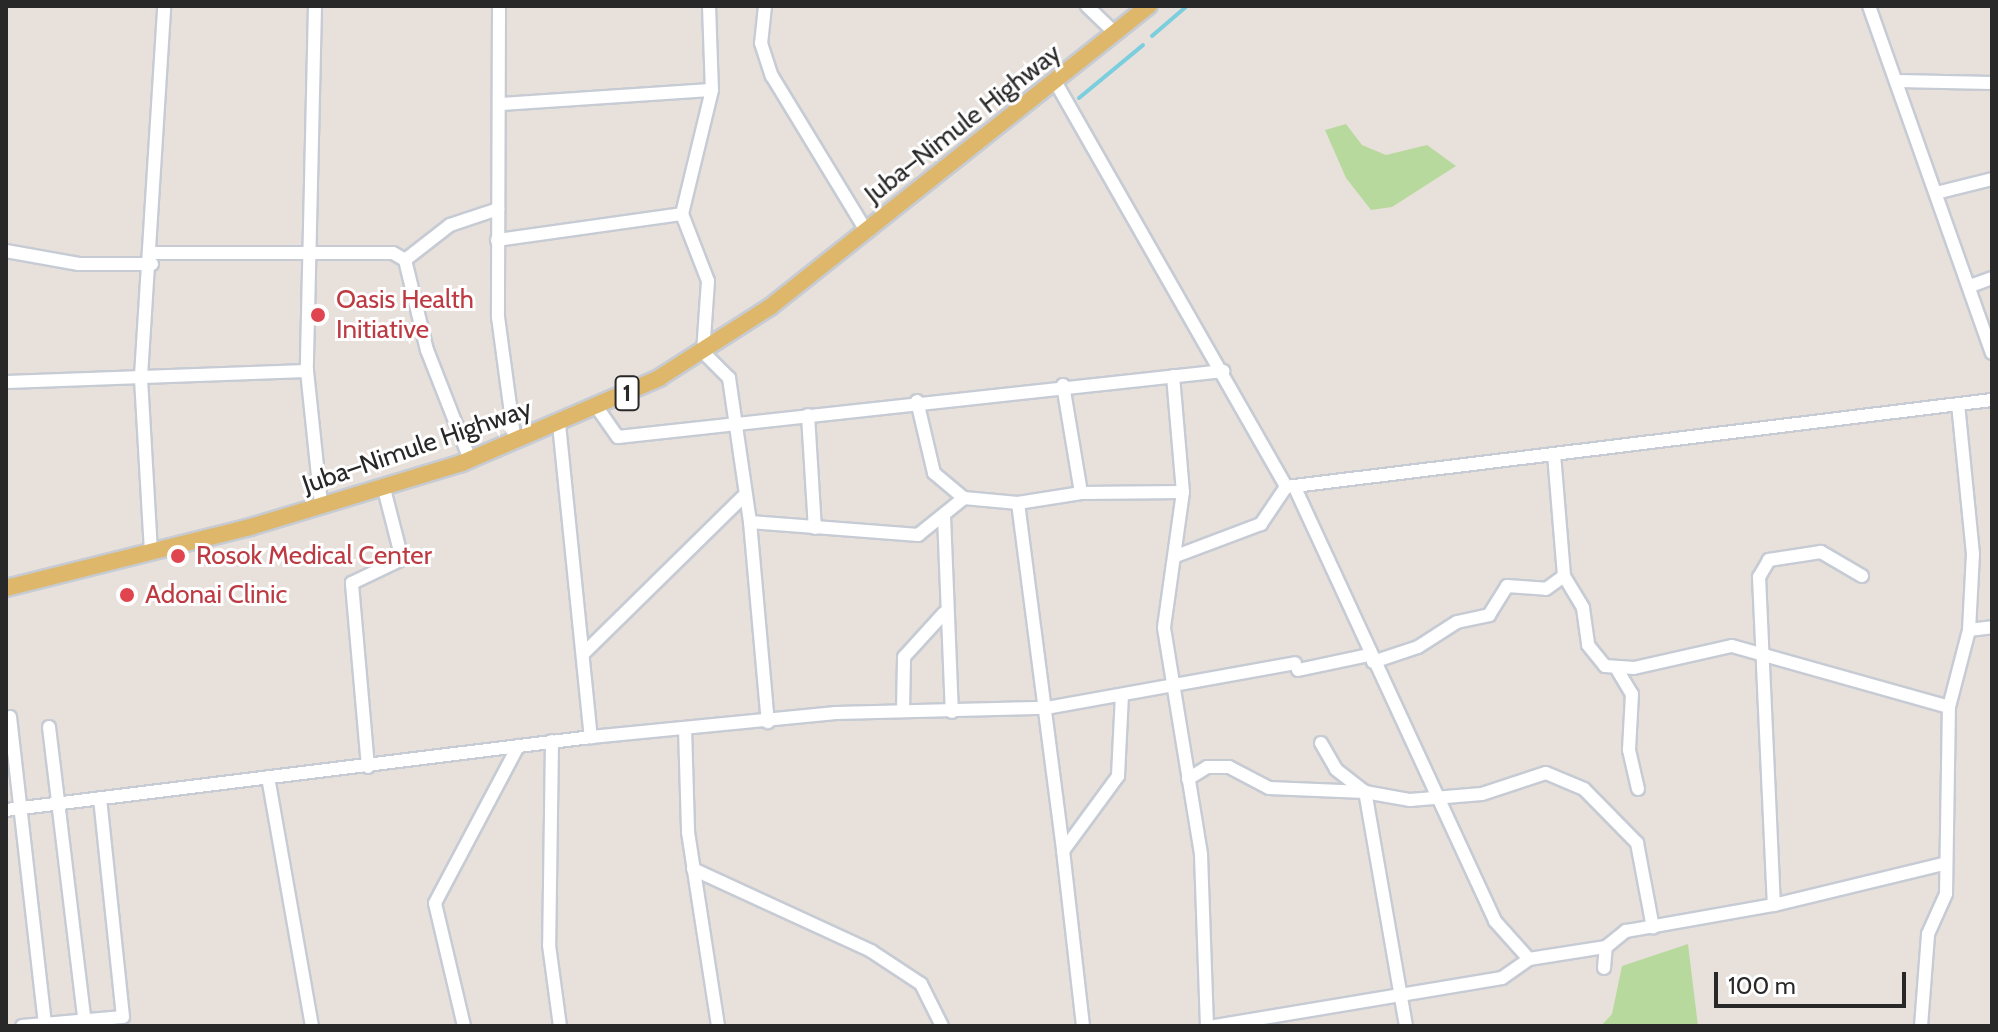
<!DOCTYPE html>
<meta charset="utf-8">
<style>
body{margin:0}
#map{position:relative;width:1998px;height:1032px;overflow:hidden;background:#e8e1db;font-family:Cabin,sans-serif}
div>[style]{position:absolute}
.green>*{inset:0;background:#b8d99e}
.stream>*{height:4px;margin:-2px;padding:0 2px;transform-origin:2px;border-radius:2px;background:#7acede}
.roads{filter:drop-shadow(2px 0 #c6cbd4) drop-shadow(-2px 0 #c6cbd4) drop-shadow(0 2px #c6cbd4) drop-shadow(0 -2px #c6cbd4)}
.minor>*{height:12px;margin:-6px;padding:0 6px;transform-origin:6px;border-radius:6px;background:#fff}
.major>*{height:16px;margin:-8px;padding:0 8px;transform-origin:8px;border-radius:8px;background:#deb76a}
.dots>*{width:22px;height:22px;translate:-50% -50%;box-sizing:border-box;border:4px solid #fff;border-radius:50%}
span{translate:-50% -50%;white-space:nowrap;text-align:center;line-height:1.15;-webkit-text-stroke:6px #fff;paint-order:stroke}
.shield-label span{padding:2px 6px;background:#fff;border:2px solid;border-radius:6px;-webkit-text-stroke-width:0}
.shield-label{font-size:24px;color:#282828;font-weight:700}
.street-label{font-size:26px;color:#282828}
.health-label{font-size:26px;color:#be3a42}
.left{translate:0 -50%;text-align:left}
.frame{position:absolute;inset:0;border:8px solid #282828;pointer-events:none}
.scale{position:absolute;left:1714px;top:972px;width:192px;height:36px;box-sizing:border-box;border:4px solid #282828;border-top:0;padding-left:10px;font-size:24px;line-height:28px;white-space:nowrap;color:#282828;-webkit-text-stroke:6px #fff;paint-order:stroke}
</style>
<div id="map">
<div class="green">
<div style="clip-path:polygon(1346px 124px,1362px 145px,1386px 155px,1427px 145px,1456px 166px,1392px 207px,1371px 210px,1346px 178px,1325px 130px)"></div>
<div style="clip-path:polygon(1688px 944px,1698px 1026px,1601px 1026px,1612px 1014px,1622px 966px)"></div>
</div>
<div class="stream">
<div style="left:1152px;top:36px;width:46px;rotate:-40.6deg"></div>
<div style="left:1079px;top:98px;width:83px;rotate:-39.6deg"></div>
</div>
<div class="roads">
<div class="minor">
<div style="left:315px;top:6px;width:365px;rotate:91.3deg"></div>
<div style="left:307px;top:371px;width:135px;rotate:84deg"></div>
<div style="left:499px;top:6px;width:311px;rotate:90.2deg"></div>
<div style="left:498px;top:317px;width:126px;rotate:82.3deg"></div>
<div style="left:709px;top:6px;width:84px;rotate:88deg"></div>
<div style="left:712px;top:90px;width:128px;rotate:103.6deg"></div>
<div style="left:682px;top:214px;width:72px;rotate:68.8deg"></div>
<div style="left:708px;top:281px;width:71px;rotate:94deg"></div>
<div style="left:703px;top:352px;width:37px;rotate:45deg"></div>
<div style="left:729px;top:378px;width:146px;rotate:81.7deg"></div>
<div style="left:750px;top:522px;width:169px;rotate:4.4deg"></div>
<div style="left:918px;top:535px;width:59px;rotate:-38.8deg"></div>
<div style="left:765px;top:6px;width:37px;rotate:96deg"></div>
<div style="left:761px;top:43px;width:35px;rotate:72deg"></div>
<div style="left:772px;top:76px;width:183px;rotate:58.7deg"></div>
<div style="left:1087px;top:6px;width:39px;rotate:44deg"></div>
<div style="left:1869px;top:6px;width:368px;rotate:70.5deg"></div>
<div style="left:1897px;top:81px;width:95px;rotate:1.2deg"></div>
<div style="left:1056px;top:83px;width:465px;rotate:60.3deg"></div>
<div style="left:1286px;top:487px;width:711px;rotate:-7.03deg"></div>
<div style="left:500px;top:104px;width:212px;rotate:-3.8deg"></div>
<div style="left:1936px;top:193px;width:58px;rotate:-14deg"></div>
<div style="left:497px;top:240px;width:187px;rotate:-8deg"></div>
<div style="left:6px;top:251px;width:74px;rotate:10.1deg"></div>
<div style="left:79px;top:264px;width:73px"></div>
<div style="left:153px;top:253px;width:240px"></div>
<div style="left:393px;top:253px;width:14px;rotate:30deg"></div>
<div style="left:405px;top:260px;width:93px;rotate:76.3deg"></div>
<div style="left:427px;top:350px;width:118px;rotate:68.6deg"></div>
<div style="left:405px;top:260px;width:57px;rotate:-37.9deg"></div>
<div style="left:450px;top:225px;width:51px;rotate:-18.4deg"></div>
<div style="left:1973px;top:285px;width:20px;rotate:-20deg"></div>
<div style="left:1173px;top:376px;width:116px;rotate:85.1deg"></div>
<div style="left:1183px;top:492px;width:137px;rotate:98deg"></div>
<div style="left:1164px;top:628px;width:230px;rotate:80.7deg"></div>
<div style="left:1201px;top:855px;width:171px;rotate:88deg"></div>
<div style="left:6px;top:382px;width:301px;rotate:-2.1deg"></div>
<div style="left:1063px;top:385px;width:109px;rotate:80.5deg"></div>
<div style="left:917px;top:401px;width:74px;rotate:76.7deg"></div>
<div style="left:934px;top:473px;width:39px;rotate:40deg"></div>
<div style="left:964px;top:498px;width:54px;rotate:5.3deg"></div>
<div style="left:1018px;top:503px;width:64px;rotate:-9deg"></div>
<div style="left:1081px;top:493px;width:102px;rotate:-0.6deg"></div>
<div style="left:596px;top:406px;width:38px;rotate:55deg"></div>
<div style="left:618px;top:437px;width:609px;rotate:-6.23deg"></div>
<div style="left:808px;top:415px;width:113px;rotate:86.5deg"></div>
<div style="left:559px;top:424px;width:315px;rotate:84.2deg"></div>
<div style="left:1554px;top:454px;width:122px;rotate:85.3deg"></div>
<div style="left:1564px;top:576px;width:37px;rotate:59deg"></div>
<div style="left:1583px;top:608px;width:37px;rotate:82deg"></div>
<div style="left:1588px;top:645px;width:27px;rotate:51deg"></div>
<div style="left:1605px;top:666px;width:29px;rotate:4deg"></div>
<div style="left:1634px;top:668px;width:100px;rotate:-12.7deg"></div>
<div style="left:1732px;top:646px;width:225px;rotate:15.7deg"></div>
<div style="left:1296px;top:490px;width:475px;rotate:65.2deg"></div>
<div style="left:1495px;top:921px;width:51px;rotate:48.2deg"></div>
<div style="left:1018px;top:503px;width:351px;rotate:82.6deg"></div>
<div style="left:944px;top:516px;width:196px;rotate:87.7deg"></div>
<div style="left:750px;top:522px;width:201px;rotate:84.9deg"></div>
<div style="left:151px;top:552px;width:176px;rotate:-93.3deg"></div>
<div style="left:141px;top:376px;width:371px;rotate:-86.4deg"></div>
<div style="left:1176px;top:556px;width:91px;rotate:-20.6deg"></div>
<div style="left:1261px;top:524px;width:45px;rotate:-56deg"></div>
<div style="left:1862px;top:576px;width:48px;rotate:-149.7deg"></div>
<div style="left:1821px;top:552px;width:53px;rotate:171.3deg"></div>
<div style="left:1769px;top:560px;width:20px;rotate:120deg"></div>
<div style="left:1759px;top:577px;width:328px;rotate:87.4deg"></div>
<div style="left:1774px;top:905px;width:175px;rotate:-13.6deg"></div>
<div style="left:1969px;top:630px;width:23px;rotate:-7deg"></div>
<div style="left:585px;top:652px;width:221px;rotate:-44.5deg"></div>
<div style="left:1373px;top:662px;width:47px;rotate:-18.4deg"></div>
<div style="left:1418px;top:647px;width:46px;rotate:-32.7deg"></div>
<div style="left:1457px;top:622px;width:33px;rotate:-12deg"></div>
<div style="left:1489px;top:615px;width:34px;rotate:-58deg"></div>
<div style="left:1507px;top:586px;width:39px;rotate:4deg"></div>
<div style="left:1546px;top:589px;width:22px;rotate:-36deg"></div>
<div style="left:1298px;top:670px;width:73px;rotate:-11.9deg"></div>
<div style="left:1618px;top:671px;width:27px;rotate:59deg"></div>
<div style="left:1632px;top:694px;width:56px;rotate:93.1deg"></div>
<div style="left:1629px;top:750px;width:40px;rotate:77deg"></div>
<div style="left:903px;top:711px;width:54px;rotate:-88.9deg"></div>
<div style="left:904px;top:657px;width:59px;rotate:-47.7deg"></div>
<div style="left:10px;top:717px;width:311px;rotate:83.5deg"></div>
<div style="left:49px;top:727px;width:300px;rotate:83.1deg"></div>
<div style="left:685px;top:728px;width:104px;rotate:88.3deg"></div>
<div style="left:688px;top:832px;width:196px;rotate:81.2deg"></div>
<div style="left:552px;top:741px;width:204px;rotate:90.8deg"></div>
<div style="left:549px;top:945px;width:82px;rotate:82.3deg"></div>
<div style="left:368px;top:767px;width:185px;rotate:-95deg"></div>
<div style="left:352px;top:583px;width:55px;rotate:-25.6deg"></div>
<div style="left:402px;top:559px;width:72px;rotate:-104.4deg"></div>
<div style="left:268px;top:777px;width:253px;rotate:80deg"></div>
<div style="left:1188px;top:779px;width:22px;rotate:-32deg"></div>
<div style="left:1207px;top:767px;width:22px"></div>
<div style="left:1229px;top:767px;width:45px;rotate:27.7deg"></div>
<div style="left:1269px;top:788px;width:96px;rotate:2.4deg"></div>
<div style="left:1365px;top:792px;width:37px;rotate:-142deg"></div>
<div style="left:1336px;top:769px;width:30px;rotate:-120deg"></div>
<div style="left:6px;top:810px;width:590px;rotate:-7.11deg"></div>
<div style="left:591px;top:737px;width:246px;rotate:-5.6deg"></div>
<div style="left:836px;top:713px;width:210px;rotate:-1.4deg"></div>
<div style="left:1046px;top:708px;width:253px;rotate:-10.2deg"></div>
<div style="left:693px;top:869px;width:196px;rotate:24.7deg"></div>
<div style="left:871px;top:951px;width:60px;rotate:33.4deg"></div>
<div style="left:921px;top:984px;width:47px;rotate:63.4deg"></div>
<div style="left:1604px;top:968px;width:21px;rotate:-85deg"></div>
<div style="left:1606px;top:947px;width:26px;rotate:-39deg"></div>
<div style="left:1626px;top:931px;width:150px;rotate:-10deg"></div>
<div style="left:22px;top:1026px;width:101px;rotate:-5.1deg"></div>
<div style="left:123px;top:1017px;width:220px;rotate:-96deg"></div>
<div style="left:464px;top:1026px;width:126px;rotate:-103.3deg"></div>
<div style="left:435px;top:903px;width:178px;rotate:-62.1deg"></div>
<div style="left:1083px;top:1026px;width:176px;rotate:-96.5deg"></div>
<div style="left:1063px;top:851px;width:93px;rotate:-53.7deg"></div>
<div style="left:1118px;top:776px;width:81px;rotate:-87.2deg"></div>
<div style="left:1215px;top:1026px;width:291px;rotate:-9.5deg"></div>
<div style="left:1502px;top:978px;width:33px;rotate:-35deg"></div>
<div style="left:1529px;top:959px;width:78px;rotate:-8.9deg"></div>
<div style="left:1406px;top:1026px;width:238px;rotate:-99.9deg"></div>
<div style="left:1365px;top:792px;width:46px;rotate:10.1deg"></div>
<div style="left:1410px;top:800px;width:72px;rotate:-4.8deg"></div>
<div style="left:1482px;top:794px;width:67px;rotate:-18.2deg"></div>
<div style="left:1546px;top:773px;width:41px;rotate:22.8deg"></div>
<div style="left:1584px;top:789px;width:76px;rotate:45.5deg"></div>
<div style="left:1637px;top:843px;width:86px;rotate:79.3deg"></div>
<div style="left:1921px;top:1026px;width:92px;rotate:-85.6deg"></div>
<div style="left:1928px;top:934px;width:44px;rotate:-65.8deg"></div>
<div style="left:1946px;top:894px;width:187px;rotate:-89.1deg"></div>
<div style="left:1949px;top:707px;width:80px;rotate:-75.4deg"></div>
<div style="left:1969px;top:630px;width:76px;rotate:-87deg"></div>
<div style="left:1973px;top:554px;width:150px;rotate:-95.7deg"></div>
</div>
<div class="major">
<div style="left:6px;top:588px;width:252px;rotate:-14deg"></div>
<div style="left:250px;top:527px;width:221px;rotate:-16.8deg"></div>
<div style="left:462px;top:463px;width:215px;rotate:-23.3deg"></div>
<div style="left:659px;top:378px;width:132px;rotate:-32.6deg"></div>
<div style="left:770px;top:307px;width:484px;rotate:-38.5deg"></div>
</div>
</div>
<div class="dots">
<div style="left:318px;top:315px;background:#e0444e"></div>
<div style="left:178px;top:556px;background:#e0444e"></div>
<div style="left:127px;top:595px;background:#e0444e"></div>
</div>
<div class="shield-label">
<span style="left:627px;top:393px">1</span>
</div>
<div class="street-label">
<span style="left:963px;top:124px;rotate:-38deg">Juba–Nimule Highway</span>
<span style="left:417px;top:447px;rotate:-19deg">Juba–Nimule Highway</span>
</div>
<div class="health-label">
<span class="left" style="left:336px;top:315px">Oasis Health<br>Initiative</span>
<span class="left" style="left:196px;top:556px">Rosok Medical Center</span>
<span class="left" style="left:145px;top:595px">Adonai Clinic</span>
</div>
<div class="frame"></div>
<div class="scale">100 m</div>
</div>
